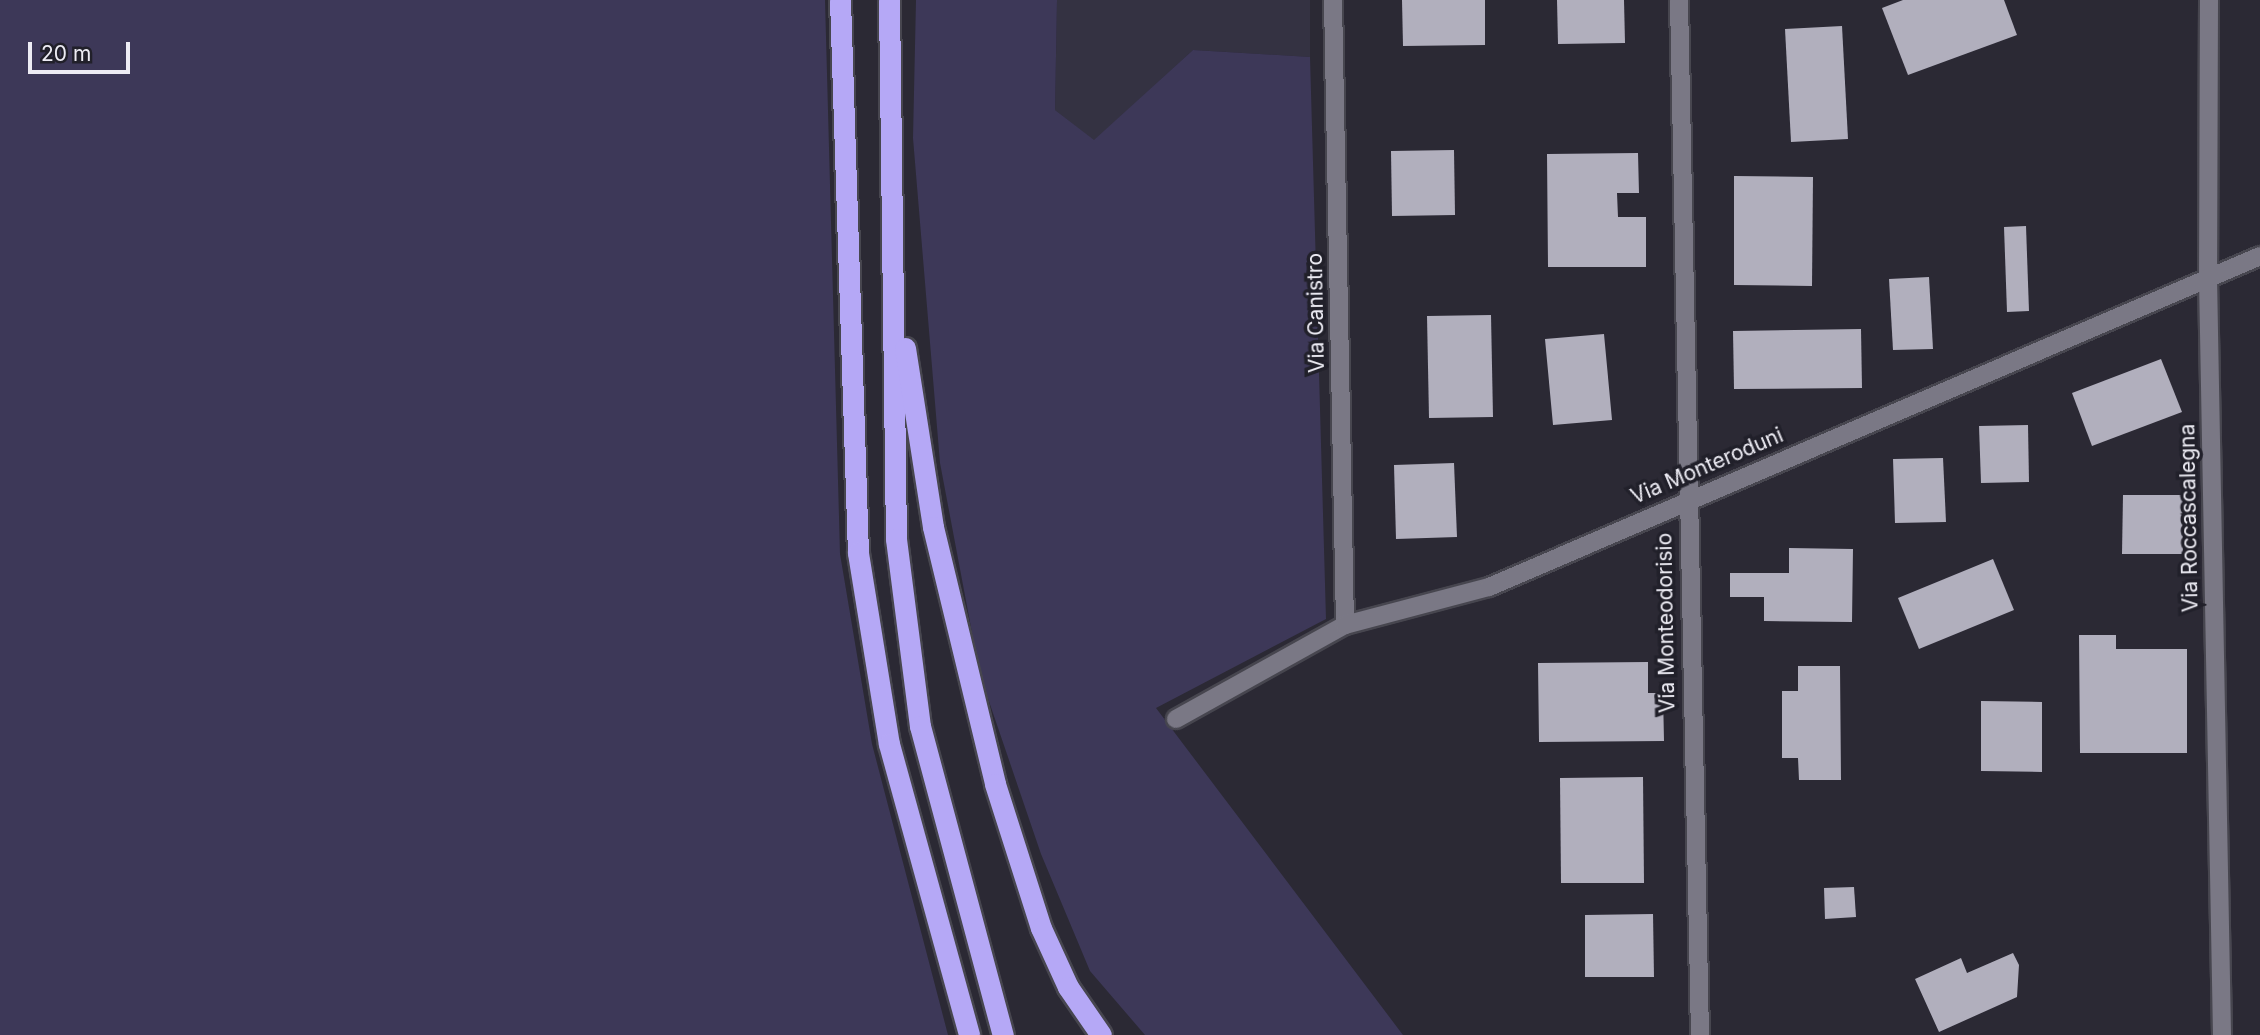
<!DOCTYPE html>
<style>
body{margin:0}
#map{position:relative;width:2260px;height:1035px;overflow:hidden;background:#2b2934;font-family:Inter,sans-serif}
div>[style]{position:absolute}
.built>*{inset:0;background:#343242}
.green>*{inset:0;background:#3d3858}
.building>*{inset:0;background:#b1afbd}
.roads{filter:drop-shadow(2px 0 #47464f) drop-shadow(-2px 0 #47464f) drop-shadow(0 2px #47464f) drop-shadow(0 -2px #47464f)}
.street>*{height:18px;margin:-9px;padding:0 9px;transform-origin:9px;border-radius:9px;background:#7a7885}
.highway>*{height:21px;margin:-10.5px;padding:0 10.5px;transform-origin:10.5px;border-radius:10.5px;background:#b5a8f6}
span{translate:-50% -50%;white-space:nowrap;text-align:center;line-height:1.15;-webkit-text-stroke:7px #21202a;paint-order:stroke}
.street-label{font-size:21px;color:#edecf4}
.scale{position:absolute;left:28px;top:42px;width:102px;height:32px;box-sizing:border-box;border:4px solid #edecf4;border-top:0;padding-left:9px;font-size:21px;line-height:24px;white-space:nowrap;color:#edecf4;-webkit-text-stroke:5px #21202a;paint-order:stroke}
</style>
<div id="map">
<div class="built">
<div style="clip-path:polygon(1057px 0,1310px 0,1310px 57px,1193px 50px,1094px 141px,1055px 110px)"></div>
</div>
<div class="green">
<div style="clip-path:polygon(0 0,825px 0,840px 554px,872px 744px,948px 1035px,0 1035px)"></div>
<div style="clip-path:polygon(916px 0,1057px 0,1055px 110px,1094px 140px,1193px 50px,1310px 57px,1326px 619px,1156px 708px,1403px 1035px,1145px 1035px,1090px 971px,1041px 854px,980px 675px,940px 463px,913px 138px)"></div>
</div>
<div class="building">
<div style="clip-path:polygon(1402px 0,1485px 0,1485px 45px,1403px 46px)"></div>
<div style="clip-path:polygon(1557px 0,1624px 0,1625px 43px,1558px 44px)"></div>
<div style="clip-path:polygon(1903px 0,2004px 0,2017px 35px,1908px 75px,1882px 8px)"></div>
<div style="clip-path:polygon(1842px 26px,1848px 139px,1791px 142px,1785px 29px)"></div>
<div style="clip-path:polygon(1454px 150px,1455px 215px,1392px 216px,1391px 151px)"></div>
<div style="clip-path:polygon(1638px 153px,1639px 193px,1617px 193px,1618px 217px,1646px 217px,1646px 267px,1548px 267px,1547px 154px)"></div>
<div style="clip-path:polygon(1734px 176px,1813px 177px,1812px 286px,1734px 285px)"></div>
<div style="clip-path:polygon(2026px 226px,2029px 311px,2007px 312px,2004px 227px)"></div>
<div style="clip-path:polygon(1929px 277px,1933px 349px,1893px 350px,1889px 279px)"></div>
<div style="clip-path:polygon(1491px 315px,1493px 417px,1429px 418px,1427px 316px)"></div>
<div style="clip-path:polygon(1861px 329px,1862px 388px,1734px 389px,1733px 331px)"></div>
<div style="clip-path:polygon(1604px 334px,1612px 420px,1553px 425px,1545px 339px)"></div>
<div style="clip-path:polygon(2161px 359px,2182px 412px,2092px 446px,2072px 393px)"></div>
<div style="clip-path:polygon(2028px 425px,2029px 482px,1981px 483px,1979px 426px)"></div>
<div style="clip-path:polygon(1943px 458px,1946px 522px,1895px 523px,1893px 459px)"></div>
<div style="clip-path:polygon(1454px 463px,1457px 537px,1396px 539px,1394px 465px)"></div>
<div style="clip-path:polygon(2123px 495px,2183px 495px,2183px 554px,2122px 554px)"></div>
<div style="clip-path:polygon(1789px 548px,1853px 549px,1852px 622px,1764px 621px,1764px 597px,1730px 597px,1730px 573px,1789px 573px)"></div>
<div style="clip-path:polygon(1993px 559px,2014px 610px,1919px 649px,1898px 598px)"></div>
<div style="clip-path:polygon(2079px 635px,2116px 635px,2116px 649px,2187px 649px,2187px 753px,2080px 753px)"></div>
<div style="clip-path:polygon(1648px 662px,1648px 693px,1663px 693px,1664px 741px,1539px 742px,1538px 663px)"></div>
<div style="clip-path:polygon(1798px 666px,1840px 666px,1841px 780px,1799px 780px,1798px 758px,1782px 758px,1782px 691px,1798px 691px)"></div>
<div style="clip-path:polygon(1981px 701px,2042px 702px,2042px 772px,1981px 771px)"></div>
<div style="clip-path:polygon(1643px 777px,1644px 883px,1561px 883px,1560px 778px)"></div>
<div style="clip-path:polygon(1854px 887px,1856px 917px,1825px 919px,1824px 888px)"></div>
<div style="clip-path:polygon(1653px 914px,1654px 977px,1585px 977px,1585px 915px)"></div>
<div style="clip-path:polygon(2013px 953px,2019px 965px,2017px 997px,1939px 1032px,1915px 979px,1961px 958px,1967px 973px)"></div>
</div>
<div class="roads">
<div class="street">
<div style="left:1333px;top:0;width:625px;rotate:88.9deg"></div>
<div style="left:1679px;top:0;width:1035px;rotate:88.84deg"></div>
<div style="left:2209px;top:0;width:278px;rotate:90.2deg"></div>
<div style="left:2208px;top:278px;width:757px;rotate:88.94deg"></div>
<div style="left:1176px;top:719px;width:193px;rotate:-29.1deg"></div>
<div style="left:1345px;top:625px;width:149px;rotate:-14.8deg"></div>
<div style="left:1489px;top:587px;width:839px;rotate:-23.23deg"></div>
</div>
<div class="highway">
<div style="left:840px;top:0;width:553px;rotate:88.14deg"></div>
<div style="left:858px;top:553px;width:193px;rotate:80.8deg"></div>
<div style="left:889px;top:744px;width:302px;rotate:74.6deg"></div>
<div style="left:889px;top:0;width:539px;rotate:89.26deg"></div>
<div style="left:896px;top:539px;width:189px;rotate:82.7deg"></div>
<div style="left:920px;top:726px;width:320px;rotate:75deg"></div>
<div style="left:905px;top:348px;width:181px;rotate:81.1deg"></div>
<div style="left:933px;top:527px;width:264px;rotate:76.4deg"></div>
<div style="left:995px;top:784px;width:151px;rotate:72.3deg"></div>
<div style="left:1041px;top:928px;width:65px;rotate:65.4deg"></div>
<div style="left:1068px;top:987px;width:58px;rotate:55.5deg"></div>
</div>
</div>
<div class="street-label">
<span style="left:1316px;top:313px;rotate:-91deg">Via Canistro</span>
<span style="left:1707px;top:466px;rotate:-23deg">Via Monteroduni</span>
<span style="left:2189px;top:518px;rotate:-91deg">Via Roccascalegna</span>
<span style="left:1666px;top:623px;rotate:-91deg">Via Monteodorisio</span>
</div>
<div class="scale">20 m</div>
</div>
